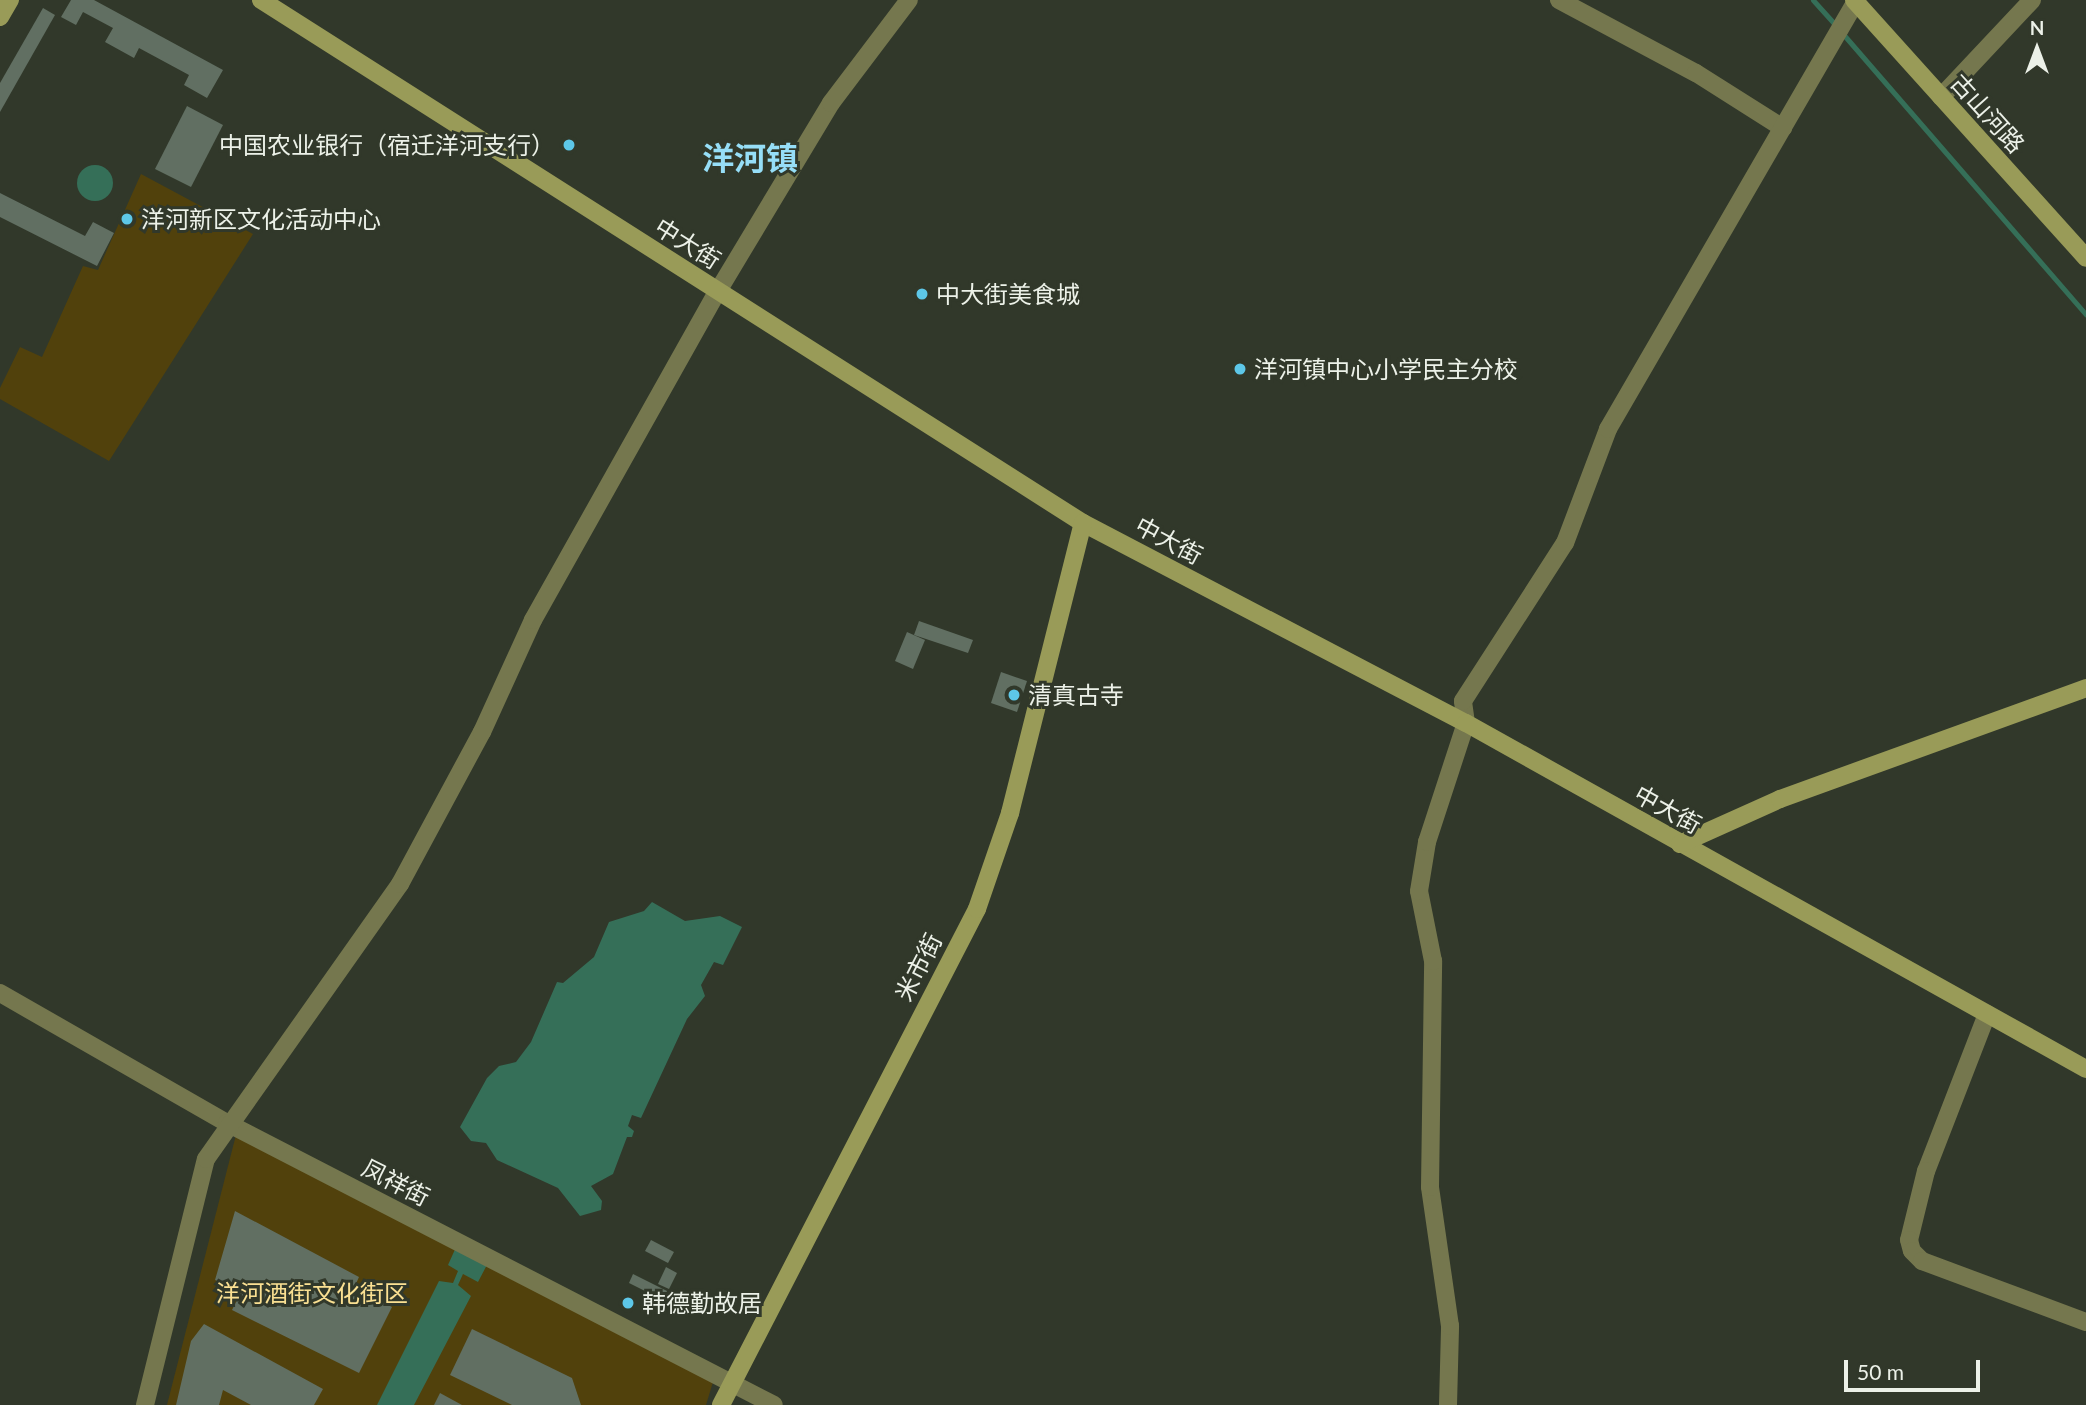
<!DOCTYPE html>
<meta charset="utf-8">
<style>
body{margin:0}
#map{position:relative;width:2086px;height:1405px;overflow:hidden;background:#31382a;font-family:Lato,"Noto Sans SC",sans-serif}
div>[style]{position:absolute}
.green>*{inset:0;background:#51410c}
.water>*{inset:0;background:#356f58}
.round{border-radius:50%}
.stream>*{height:5px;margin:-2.5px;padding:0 2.5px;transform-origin:2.5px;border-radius:2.5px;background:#356f58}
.building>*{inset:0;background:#616f62}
.street>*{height:18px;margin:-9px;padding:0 9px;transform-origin:9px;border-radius:9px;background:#75774e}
.secondary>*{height:18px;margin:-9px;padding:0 9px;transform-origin:9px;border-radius:9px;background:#999b58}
.dots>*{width:19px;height:19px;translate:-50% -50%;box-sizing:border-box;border:4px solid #31382a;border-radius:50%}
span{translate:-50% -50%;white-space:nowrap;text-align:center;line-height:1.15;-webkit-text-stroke:6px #31382a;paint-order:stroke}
.street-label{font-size:24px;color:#ecf1e8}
.poi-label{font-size:24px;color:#ecf1e8}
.right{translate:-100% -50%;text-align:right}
.left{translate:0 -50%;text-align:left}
.park-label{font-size:24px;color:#fae092}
.district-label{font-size:32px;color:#96def7;font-weight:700}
.north{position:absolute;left:2002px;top:14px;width:70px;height:70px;-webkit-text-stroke:5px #31382a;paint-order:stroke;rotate:0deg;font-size:19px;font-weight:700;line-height:28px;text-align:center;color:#ecf1e8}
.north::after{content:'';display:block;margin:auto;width:24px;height:32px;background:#ecf1e8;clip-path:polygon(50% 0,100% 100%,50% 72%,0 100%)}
.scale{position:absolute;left:1844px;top:1360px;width:136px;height:32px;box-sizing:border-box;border:4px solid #ecf1e8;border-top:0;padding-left:9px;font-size:21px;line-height:24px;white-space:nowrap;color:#ecf1e8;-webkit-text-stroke:5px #31382a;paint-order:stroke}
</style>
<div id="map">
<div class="green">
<div style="clip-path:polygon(141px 174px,253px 234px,109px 461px,0 399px,0 388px,20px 347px,42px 357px,83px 266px,98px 270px)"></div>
<div style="clip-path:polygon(238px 1127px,716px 1372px,706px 1405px,167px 1405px)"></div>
</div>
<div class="water">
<div class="round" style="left:77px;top:165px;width:36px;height:36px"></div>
<div style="clip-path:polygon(652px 902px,685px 921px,720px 916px,742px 927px,723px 965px,714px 962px,701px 985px,705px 996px,687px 1019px,641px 1118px,632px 1115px,628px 1126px,634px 1131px,632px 1137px,627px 1137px,613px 1174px,591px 1186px,602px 1201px,601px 1210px,580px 1216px,558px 1188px,497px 1160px,486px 1143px,471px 1141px,460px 1127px,487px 1078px,499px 1066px,516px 1062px,531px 1042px,557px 982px,563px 983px,594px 957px,609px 922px,644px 911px)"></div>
<div style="clip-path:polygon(457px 1245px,489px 1261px,478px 1282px,463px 1274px,458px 1285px,471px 1296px,414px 1405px,377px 1405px,439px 1281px,453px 1283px,458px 1271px,448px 1265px)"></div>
</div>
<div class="stream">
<div style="left:1813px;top:0;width:36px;rotate:48deg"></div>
<div style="left:1843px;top:34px;width:371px;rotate:49.1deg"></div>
</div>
<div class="building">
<div style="clip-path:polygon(71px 0,94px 0,223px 70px,207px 98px,184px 85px,189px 75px,139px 48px,134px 58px,105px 42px,113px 28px,83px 12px,76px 25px,61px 17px)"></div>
<div style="clip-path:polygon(43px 8px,55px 15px,0 112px,0 83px)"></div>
<div style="clip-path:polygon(187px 106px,223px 125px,191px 187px,155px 169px)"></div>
<div style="clip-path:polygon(0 193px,85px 236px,93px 222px,114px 233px,97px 266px,0 217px)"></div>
<div style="clip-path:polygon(919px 621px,973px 640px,968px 653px,914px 635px)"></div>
<div style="clip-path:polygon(907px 632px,925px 640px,913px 669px,895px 661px)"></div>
<div style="clip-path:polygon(1001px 672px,1027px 681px,1017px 712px,991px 703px)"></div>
<div style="clip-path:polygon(235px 1211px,359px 1277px,354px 1288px,392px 1307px,359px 1373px,232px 1310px,241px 1292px,215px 1280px)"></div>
<div style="clip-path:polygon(651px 1240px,674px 1252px,668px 1263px,645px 1251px)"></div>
<div style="clip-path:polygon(666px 1267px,677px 1273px,669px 1289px,658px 1284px)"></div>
<div style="clip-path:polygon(633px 1274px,667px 1291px,663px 1300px,629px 1283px)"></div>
<div style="clip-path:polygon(204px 1324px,323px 1389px,314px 1405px,251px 1405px,223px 1390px,219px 1405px,176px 1405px,191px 1341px)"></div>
<div style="clip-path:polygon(472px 1329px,572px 1378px,581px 1405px,512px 1405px,450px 1375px)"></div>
<div style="clip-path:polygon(440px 1393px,462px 1405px,434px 1405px)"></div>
</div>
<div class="street">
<div style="left:1559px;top:0;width:155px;rotate:28.1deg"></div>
<div style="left:1696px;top:73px;width:103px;rotate:32.3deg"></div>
<div style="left:1941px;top:97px;width:133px;rotate:-46.8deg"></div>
<div style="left:0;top:993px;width:262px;rotate:29.8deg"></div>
<div style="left:227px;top:1123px;width:615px;rotate:27.27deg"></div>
<div style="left:1987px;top:1014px;width:168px;rotate:111.2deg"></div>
<div style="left:1926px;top:1171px;width:71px;rotate:103.8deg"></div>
<div style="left:1909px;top:1240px;width:11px;rotate:75deg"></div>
<div style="left:1912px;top:1251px;width:14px;rotate:45deg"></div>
<div style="left:1922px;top:1261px;width:175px;rotate:20.4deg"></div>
<div style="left:145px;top:1405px;width:253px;rotate:-76.1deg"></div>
<div style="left:206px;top:1159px;width:337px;rotate:-54.8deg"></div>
<div style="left:400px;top:884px;width:173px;rotate:-61.7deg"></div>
<div style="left:482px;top:732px;width:123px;rotate:-65.5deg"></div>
<div style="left:533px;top:620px;width:377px;rotate:-60.7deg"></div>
<div style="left:718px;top:291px;width:219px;rotate:-59deg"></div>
<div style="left:831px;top:103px;width:129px;rotate:-52.9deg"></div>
<div style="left:1448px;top:1405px;width:79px;rotate:-88.5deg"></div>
<div style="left:1450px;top:1326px;width:140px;rotate:-98.2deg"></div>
<div style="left:1430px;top:1187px;width:226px;rotate:-89.2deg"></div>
<div style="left:1433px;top:961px;width:71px;rotate:-101.3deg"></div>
<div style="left:1419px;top:891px;width:50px;rotate:-80.7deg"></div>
<div style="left:1427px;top:842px;width:125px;rotate:-71.9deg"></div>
<div style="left:1466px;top:723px;width:22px;rotate:-98deg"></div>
<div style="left:1463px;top:701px;width:188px;rotate:-57.2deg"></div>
<div style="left:1565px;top:543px;width:122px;rotate:-69.3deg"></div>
<div style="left:1608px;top:429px;width:494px;rotate:-59.9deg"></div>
</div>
<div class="secondary">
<div style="left:261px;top:0;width:974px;rotate:32.47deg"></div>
<div style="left:1083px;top:523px;width:432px;rotate:27.6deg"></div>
<div style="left:1466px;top:723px;width:710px;rotate:29.16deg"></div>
<div style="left:1854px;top:0;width:347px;rotate:48deg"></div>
<div style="left:0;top:17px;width:20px;rotate:-60deg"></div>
<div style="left:1680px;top:844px;width:110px;rotate:-24.2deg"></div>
<div style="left:1780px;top:799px;width:326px;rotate:-19.9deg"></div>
<div style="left:721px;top:1405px;width:558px;rotate:-62.7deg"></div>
<div style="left:977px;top:909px;width:102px;rotate:-71deg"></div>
<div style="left:1010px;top:813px;width:299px;rotate:-75.9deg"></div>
</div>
<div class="dots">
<div style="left:569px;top:145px;background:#5dc7e8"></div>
<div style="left:127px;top:219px;background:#5dc7e8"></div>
<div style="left:922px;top:294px;background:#5dc7e8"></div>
<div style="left:1240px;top:369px;background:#5dc7e8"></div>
<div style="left:1014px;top:695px;background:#5dc7e8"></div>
<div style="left:628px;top:1303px;background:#5dc7e8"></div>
</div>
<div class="street-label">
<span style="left:1988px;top:113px;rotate:48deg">古山河路</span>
<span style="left:688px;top:243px;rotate:32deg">中大街</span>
<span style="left:1169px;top:540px;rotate:28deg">中大街</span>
<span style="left:1668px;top:809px;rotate:29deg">中大街</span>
<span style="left:918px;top:967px;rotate:-63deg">米市街</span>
<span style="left:396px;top:1182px;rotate:27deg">凤祥街</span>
</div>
<div class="poi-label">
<span class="right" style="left:555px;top:145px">中国农业银行（宿迁洋河支行）</span>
<span class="left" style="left:141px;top:219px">洋河新区文化活动中心</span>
<span class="left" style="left:936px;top:294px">中大街美食城</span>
<span class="left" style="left:1254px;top:369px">洋河镇中心小学民主分校</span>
<span class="left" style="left:1028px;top:695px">清真古寺</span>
<span class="left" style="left:642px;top:1303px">韩德勤故居</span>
</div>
<div class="park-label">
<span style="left:312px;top:1293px">洋河酒街文化街区</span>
</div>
<div class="district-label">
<span style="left:750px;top:158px">洋河镇</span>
</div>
<div class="north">N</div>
<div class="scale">50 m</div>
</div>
